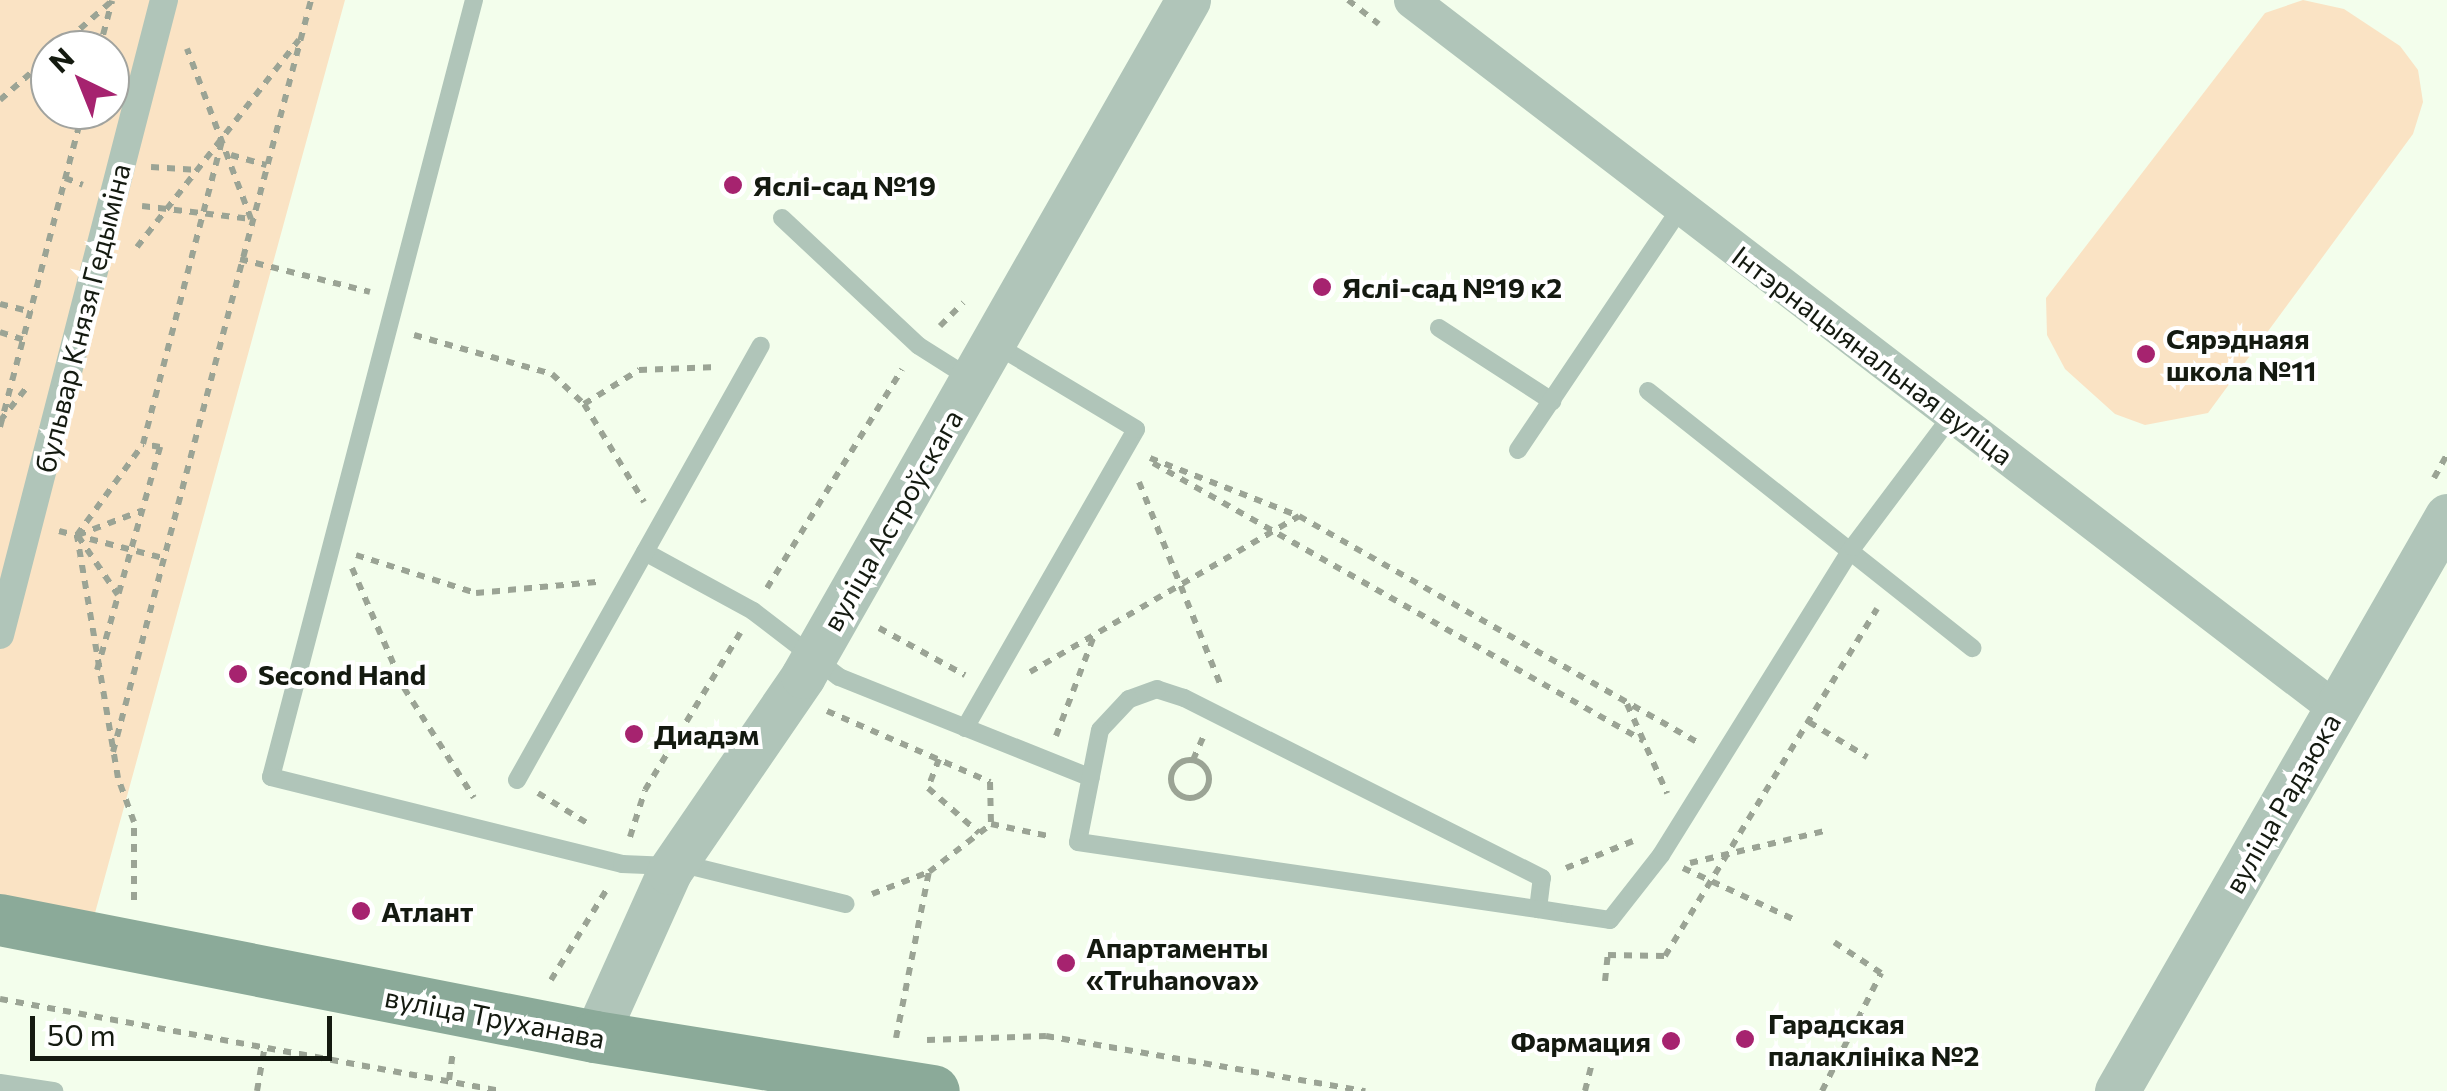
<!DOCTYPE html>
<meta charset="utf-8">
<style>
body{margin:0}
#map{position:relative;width:2447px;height:1091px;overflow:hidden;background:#f3feec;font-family:Commissioner,sans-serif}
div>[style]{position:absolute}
.green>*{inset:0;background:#fae3c4}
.path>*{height:6px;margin-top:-3px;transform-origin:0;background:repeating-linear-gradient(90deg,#9ba495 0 8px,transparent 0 16px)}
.path>.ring{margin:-3px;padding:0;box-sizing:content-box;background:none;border:6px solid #9ba495;border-radius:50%}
.service>*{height:18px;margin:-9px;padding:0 9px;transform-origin:9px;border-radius:9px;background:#b0c5b9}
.pedestrian>*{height:28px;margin:-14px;padding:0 14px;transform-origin:14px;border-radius:14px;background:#b0c5b9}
.minor>*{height:35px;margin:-17.5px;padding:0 17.5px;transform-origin:17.5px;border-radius:17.5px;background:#b0c5b9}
.tertiary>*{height:45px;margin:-22.5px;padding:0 22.5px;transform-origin:22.5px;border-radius:22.5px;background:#b0c5b9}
.secondary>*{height:52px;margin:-26px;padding:0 26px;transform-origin:26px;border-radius:26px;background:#8baa99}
.dots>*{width:28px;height:28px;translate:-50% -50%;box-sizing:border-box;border:5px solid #fff;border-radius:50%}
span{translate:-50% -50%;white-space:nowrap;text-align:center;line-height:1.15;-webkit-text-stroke:8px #fff;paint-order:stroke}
.poi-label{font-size:28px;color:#141a10;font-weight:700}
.left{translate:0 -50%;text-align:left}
.right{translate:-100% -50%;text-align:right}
.street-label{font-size:28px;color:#141a10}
.north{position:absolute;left:30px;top:30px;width:100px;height:100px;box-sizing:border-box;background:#fff;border:2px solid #a1a39f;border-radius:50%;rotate:317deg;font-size:28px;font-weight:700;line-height:40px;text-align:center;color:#141a10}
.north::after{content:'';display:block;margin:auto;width:35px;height:45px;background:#a6236f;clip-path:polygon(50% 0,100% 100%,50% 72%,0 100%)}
.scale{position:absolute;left:30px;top:1016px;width:302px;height:45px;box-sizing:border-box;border:5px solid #141a10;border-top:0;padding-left:12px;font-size:30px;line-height:35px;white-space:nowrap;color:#141a10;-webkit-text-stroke:8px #fff;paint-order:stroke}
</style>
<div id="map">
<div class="green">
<div style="clip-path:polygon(evenodd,0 0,345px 0,95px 913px,0 896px,0 0,50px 50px,110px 50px,110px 110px,50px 110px,50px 50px)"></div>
<div style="clip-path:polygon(2303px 0,2344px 9px,2400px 46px,2418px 70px,2423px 102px,2413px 134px,2208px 413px,2145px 425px,2115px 414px,2065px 369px,2047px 335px,2046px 298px,2265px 13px)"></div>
</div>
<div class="path">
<div style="left:1348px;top:0;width:39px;rotate:38deg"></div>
<div style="left:56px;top:50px;width:76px;rotate:-41.3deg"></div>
<div style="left:99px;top:50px;width:51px;rotate:-75.1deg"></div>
<div style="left:0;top:100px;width:67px;rotate:-41.3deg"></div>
<div style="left:231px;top:155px;width:37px;rotate:16deg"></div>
<div style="left:151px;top:167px;width:47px;rotate:3.7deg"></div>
<div style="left:65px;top:178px;width:19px;rotate:21deg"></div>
<div style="left:142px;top:206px;width:110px;rotate:6.8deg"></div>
<div style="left:251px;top:219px;width:182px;rotate:-110.6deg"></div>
<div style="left:137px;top:247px;width:263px;rotate:-52deg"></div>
<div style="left:240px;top:259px;width:134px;rotate:14.2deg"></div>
<div style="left:0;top:304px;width:33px;rotate:14deg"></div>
<div style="left:940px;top:326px;width:33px;rotate:-45deg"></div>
<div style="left:0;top:332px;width:26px;rotate:18deg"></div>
<div style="left:414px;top:335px;width:143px;rotate:15.8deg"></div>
<div style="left:552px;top:374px;width:44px;rotate:43.2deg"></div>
<div style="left:584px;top:404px;width:115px;rotate:58.5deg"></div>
<div style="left:584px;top:404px;width:65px;rotate:-31.7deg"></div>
<div style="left:639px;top:370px;width:78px;rotate:-2.2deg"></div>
<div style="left:0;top:421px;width:43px;rotate:-51.5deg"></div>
<div style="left:0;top:427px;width:328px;rotate:-75.3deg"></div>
<div style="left:1150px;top:458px;width:160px;rotate:21.3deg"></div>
<div style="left:1299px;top:516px;width:462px;rotate:29.6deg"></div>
<div style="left:1153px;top:463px;width:564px;rotate:29.52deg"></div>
<div style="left:2434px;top:478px;width:26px;rotate:-61deg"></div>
<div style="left:1139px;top:482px;width:218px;rotate:68.1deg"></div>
<div style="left:59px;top:531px;width:107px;rotate:14.6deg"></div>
<div style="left:78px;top:535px;width:67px;rotate:-20.9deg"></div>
<div style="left:78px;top:536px;width:71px;rotate:55.9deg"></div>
<div style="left:356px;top:555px;width:126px;rotate:17.6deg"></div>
<div style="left:476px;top:593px;width:121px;rotate:-5.2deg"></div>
<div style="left:352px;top:568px;width:131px;rotate:66.6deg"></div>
<div style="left:404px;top:688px;width:130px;rotate:57.5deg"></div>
<div style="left:767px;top:588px;width:257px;rotate:-58.3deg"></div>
<div style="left:879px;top:628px;width:98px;rotate:28.7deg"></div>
<div style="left:97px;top:670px;width:232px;rotate:-74.2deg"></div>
<div style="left:160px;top:447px;width:17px;rotate:-170deg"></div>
<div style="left:143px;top:444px;width:317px;rotate:-75.4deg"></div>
<div style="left:1030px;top:672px;width:311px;rotate:-30.1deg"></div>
<div style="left:1627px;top:704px;width:98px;rotate:65.8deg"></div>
<div style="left:827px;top:711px;width:178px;rotate:23.5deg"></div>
<div style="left:990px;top:782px;width:42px;rotate:88.6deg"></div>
<div style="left:1809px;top:722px;width:68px;rotate:31.1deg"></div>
<div style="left:1056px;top:736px;width:107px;rotate:-69.2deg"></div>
<div style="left:113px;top:752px;width:778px;rotate:-75.25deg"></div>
<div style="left:939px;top:759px;width:31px;rotate:111deg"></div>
<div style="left:928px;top:788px;width:68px;rotate:41.4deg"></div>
<div class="ring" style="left:1171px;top:760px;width:32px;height:32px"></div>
<div style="left:1193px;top:760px;width:24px;rotate:-66deg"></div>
<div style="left:538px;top:793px;width:57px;rotate:31.5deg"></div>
<div style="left:630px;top:837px;width:49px;rotate:-72.3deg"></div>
<div style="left:645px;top:790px;width:184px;rotate:-58.8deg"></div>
<div style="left:1690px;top:863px;width:142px;rotate:-13.4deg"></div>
<div style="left:1566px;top:868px;width:72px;rotate:-21.9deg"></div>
<div style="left:1683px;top:868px;width:123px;rotate:24.9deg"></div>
<div style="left:872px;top:894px;width:61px;rotate:-21.1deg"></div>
<div style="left:929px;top:872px;width:78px;rotate:-37.7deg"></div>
<div style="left:991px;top:824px;width:63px;rotate:11.8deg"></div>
<div style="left:134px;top:900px;width:78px;rotate:-90deg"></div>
<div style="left:134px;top:822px;width:47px;rotate:-110deg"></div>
<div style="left:118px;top:778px;width:246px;rotate:-99.6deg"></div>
<div style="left:77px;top:535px;width:112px;rotate:-54deg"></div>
<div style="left:1608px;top:955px;width:57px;rotate:1deg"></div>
<div style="left:1665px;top:956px;width:407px;rotate:-58.6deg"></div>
<div style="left:551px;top:980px;width:107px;rotate:-58.4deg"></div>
<div style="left:1605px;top:981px;width:29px;rotate:-84deg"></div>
<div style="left:0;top:999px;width:509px;rotate:10.41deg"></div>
<div style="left:896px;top:1038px;width:169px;rotate:-78.8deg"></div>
<div style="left:927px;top:1040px;width:119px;rotate:-1.9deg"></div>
<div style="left:1046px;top:1036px;width:324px;rotate:9.8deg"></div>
<div style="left:449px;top:1080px;width:28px;rotate:-82deg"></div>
<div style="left:257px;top:1091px;width:47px;rotate:-80.1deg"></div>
<div style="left:1585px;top:1091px;width:30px;rotate:-76deg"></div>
<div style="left:1822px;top:1091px;width:132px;rotate:-63.4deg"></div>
<div style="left:1881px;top:973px;width:56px;rotate:-146.6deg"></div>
</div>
<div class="service">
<div style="left:474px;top:0;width:803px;rotate:104.64deg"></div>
<div style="left:271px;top:777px;width:362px;rotate:13.9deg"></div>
<div style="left:622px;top:864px;width:73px;rotate:2.4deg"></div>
<div style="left:695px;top:867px;width:155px;rotate:13.8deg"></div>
<div style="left:782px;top:218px;width:187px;rotate:43.1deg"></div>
<div style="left:919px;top:346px;width:62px;rotate:32.4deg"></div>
<div style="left:1439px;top:328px;width:135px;rotate:32.9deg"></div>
<div style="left:1648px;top:391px;width:414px;rotate:38.4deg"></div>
<div style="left:1518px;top:450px;width:293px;rotate:-56.1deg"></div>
<div style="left:645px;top:552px;width:123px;rotate:28.6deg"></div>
<div style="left:753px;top:611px;width:108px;rotate:37.5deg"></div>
<div style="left:839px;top:677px;width:271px;rotate:21.8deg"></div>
<div style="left:965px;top:728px;width:344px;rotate:-60.2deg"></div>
<div style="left:1136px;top:429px;width:167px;rotate:-149deg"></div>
<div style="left:517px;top:780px;width:498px;rotate:-60.7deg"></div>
<div style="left:1538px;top:909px;width:31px;rotate:-83deg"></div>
<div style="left:1542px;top:878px;width:401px;rotate:-153.3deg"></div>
<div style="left:1184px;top:698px;width:28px;rotate:-162deg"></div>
<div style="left:1157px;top:689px;width:30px;rotate:160deg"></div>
<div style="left:1129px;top:699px;width:42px;rotate:133.1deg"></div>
<div style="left:1100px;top:730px;width:114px;rotate:101.1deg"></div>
<div style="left:1078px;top:842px;width:465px;rotate:8.3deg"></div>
<div style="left:1538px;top:909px;width:32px;rotate:9deg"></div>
<div style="left:1570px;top:914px;width:40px;rotate:8.5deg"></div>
<div style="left:1610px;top:920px;width:83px;rotate:-51.9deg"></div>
<div style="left:1661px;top:855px;width:363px;rotate:-58.1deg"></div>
<div style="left:1853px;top:547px;width:165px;rotate:-53.1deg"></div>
<div style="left:0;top:1083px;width:55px;rotate:8.4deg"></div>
</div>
<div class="pedestrian">
<div style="left:0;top:635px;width:656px;rotate:-75.52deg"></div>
</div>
<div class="minor">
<div style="left:1411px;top:0;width:1165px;rotate:37.47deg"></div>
</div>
<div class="tertiary">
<div style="left:595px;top:1037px;width:181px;rotate:-65.8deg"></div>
<div style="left:669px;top:872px;width:237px;rotate:-55.6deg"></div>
<div style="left:803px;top:676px;width:778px;rotate:-60.34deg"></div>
<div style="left:2117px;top:1091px;width:663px;rotate:-60.15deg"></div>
</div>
<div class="secondary">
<div style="left:0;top:920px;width:606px;rotate:11.12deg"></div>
<div style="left:595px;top:1037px;width:343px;rotate:9.1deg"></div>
</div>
<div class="dots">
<div style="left:733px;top:185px;background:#a6236f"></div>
<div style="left:1322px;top:287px;background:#a6236f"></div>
<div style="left:2146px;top:354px;background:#a6236f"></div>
<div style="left:238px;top:674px;background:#a6236f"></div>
<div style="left:634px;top:734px;background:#a6236f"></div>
<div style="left:361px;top:911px;background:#a6236f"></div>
<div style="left:1066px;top:963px;background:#a6236f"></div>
<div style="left:1745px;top:1039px;background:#a6236f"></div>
<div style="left:1671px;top:1041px;background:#a6236f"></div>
</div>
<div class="poi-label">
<span class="left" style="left:753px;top:185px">Яслі-сад №19</span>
<span class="left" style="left:1342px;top:287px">Яслі-сад №19 к2</span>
<span class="left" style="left:2166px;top:354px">Сярэднаяя<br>школа №11</span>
<span class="left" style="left:258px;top:674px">Second Hand</span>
<span class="left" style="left:654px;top:734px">Диадэм</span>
<span class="left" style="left:381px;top:911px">Атлант</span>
<span class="left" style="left:1086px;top:963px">Апартаменты<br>«Truhanova»</span>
<span class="left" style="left:1768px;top:1039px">Гарадская<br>палаклініка №2</span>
<span class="right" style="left:1651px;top:1041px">Фармация</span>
</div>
<div class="street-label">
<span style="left:82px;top:318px;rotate:-76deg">бульвар Князя Гедыміна</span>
<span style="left:1873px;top:355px;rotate:37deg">Інтэрнацыянальная вуліца</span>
<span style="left:892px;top:520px;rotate:-60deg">вуліца Астроўскага</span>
<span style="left:2282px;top:803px;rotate:-60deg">вуліца Радзюка</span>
<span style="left:495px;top:1017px;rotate:11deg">вуліца Труханава</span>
</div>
<div class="north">N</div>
<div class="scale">50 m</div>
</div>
